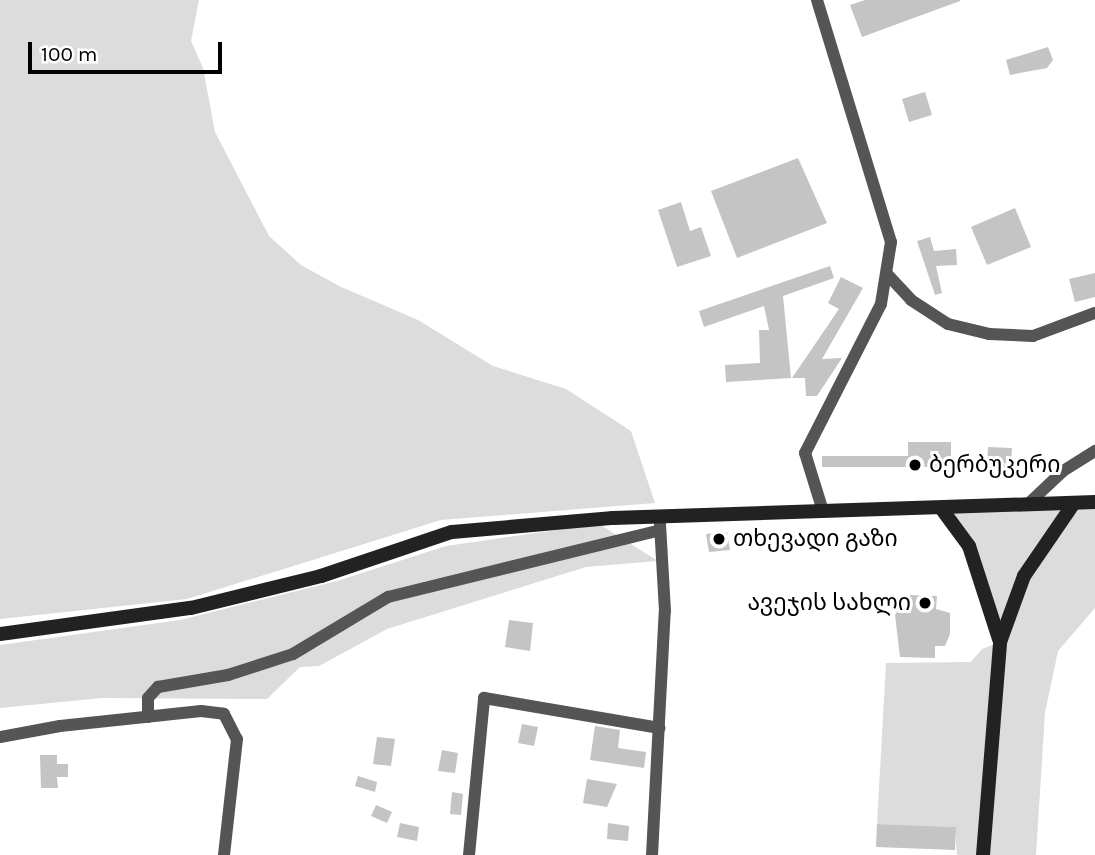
<!DOCTYPE html>
<meta charset="utf-8">
<style>
body{margin:0}
#map{position:relative;width:1095px;height:855px;overflow:hidden;background:#fff;font-family:Karla,"Noto Sans Georgian",sans-serif}
div>[style]{position:absolute}
.green>*{inset:0;background:#dcdcdc}
.building>*{inset:0;background:#c4c4c4}
.minor>*{height:12px;margin:-6px;padding:0 6px;transform-origin:6px;border-radius:6px;background:#555}
.secondary>*{height:14px;margin:-7px;padding:0 7px;transform-origin:7px;border-radius:7px;background:#222}
.dots>*{width:19px;height:19px;translate:-50% -50%;box-sizing:border-box;border:4px solid #fff;border-radius:50%}
span{translate:-50% -50%;white-space:nowrap;text-align:center;line-height:1.15;-webkit-text-stroke:6px #fff;paint-order:stroke}
.poi-label{font-size:23px;color:#000}
.left{translate:0 -50%;text-align:left}
.right{translate:-100% -50%;text-align:right}
.scale{position:absolute;left:28px;top:42px;width:194px;height:32px;box-sizing:border-box;border:4px solid #000;border-top:0;padding-left:9px;font-size:21px;line-height:24px;white-space:nowrap;color:#000;-webkit-text-stroke:5px #fff;paint-order:stroke}
</style>
<div id="map">
<div class="green">
<div style="clip-path:polygon(0 0,199px 0,191px 41px,203px 68px,215px 132px,269px 236px,301px 265px,339px 286px,418px 320px,493px 366px,566px 389px,631px 431px,655px 503px,441px 520px,187px 599px,0 619px)"></div>
<div style="clip-path:polygon(1095px 502px,1095px 608px,1058px 651px,1045px 713px,1036px 855px,957px 855px,955px 827px,877px 824px,886px 663px,971px 662px,982px 649px,1000px 642px,987px 587px,941px 508px)"></div>
<div style="clip-path:polygon(599px 524px,658px 561px,586px 567px,387px 629px,319px 666px,300px 667px,267px 699px,102px 698px,0 708px,0 645px,180px 620px,337px 581px,446px 546px)"></div>
</div>
<div class="building">
<div style="clip-path:polygon(865px 0,960px 0,960px 1px,862px 37px,850px 5px)"></div>
<div style="clip-path:polygon(1048px 47px,1053px 60px,1047px 68px,1010px 75px,1006px 60px)"></div>
<div style="clip-path:polygon(925px 92px,932px 115px,909px 122px,902px 99px)"></div>
<div style="clip-path:polygon(798px 158px,827px 223px,737px 258px,711px 191px)"></div>
<div style="clip-path:polygon(681px 202px,690px 231px,701px 227px,711px 256px,677px 267px,658px 210px)"></div>
<div style="clip-path:polygon(1015px 208px,1031px 247px,987px 265px,971px 227px)"></div>
<div style="clip-path:polygon(930px 237px,934px 251px,956px 249px,957px 265px,936px 266px,942px 293px,935px 295px,917px 241px)"></div>
<div style="clip-path:polygon(830px 266px,834px 278px,783px 296px,791px 378px,726px 382px,725px 365px,760px 363px,759px 330px,769px 330px,764px 306px,704px 327px,699px 311px)"></div>
<div style="clip-path:polygon(1095px 273px,1095px 297px,1075px 302px,1069px 279px)"></div>
<div style="clip-path:polygon(841px 277px,863px 288px,822px 359px,842px 358px,817px 396px,806px 396px,805px 378px,792px 378px,839px 309px,828px 303px)"></div>
<div style="clip-path:polygon(908px 442px,951px 442px,951px 467px,822px 467px,822px 456px,908px 456px)"></div>
<div style="clip-path:polygon(988px 447px,1012px 448px,1011px 469px,987px 468px)"></div>
<div style="clip-path:polygon(727px 532px,730px 550px,709px 552px,706px 534px)"></div>
<div style="clip-path:polygon(910px 595px,937px 596px,936px 609px,950px 613px,950px 634px,945px 646px,935px 646px,935px 658px,900px 657px,895px 615px,900px 607px,910px 607px)"></div>
<div style="clip-path:polygon(509px 620px,533px 623px,530px 651px,505px 647px)"></div>
<div style="clip-path:polygon(522px 724px,538px 727px,534px 746px,518px 743px)"></div>
<div style="clip-path:polygon(595px 726px,620px 730px,618px 748px,646px 752px,644px 768px,590px 760px)"></div>
<div style="clip-path:polygon(377px 737px,395px 739px,391px 766px,373px 764px)"></div>
<div style="clip-path:polygon(442px 750px,458px 753px,455px 773px,438px 771px)"></div>
<div style="clip-path:polygon(40px 755px,57px 755px,57px 764px,68px 764px,68px 777px,57px 777px,58px 788px,41px 788px)"></div>
<div style="clip-path:polygon(358px 776px,377px 782px,375px 792px,355px 786px)"></div>
<div style="clip-path:polygon(587px 779px,617px 784px,607px 807px,583px 803px)"></div>
<div style="clip-path:polygon(452px 792px,463px 794px,461px 815px,450px 814px)"></div>
<div style="clip-path:polygon(376px 805px,392px 812px,387px 823px,371px 816px)"></div>
<div style="clip-path:polygon(400px 823px,419px 827px,417px 841px,397px 837px)"></div>
<div style="clip-path:polygon(608px 823px,629px 826px,628px 841px,607px 839px)"></div>
<div style="clip-path:polygon(877px 824px,956px 827px,955px 850px,876px 847px)"></div>
</div>
<div class="minor">
<div style="left:817px;top:0;width:253px;rotate:73deg"></div>
<div style="left:891px;top:242px;width:63px;rotate:99.2deg"></div>
<div style="left:881px;top:304px;width:167px;rotate:117deg"></div>
<div style="left:805px;top:453px;width:61px;rotate:72.8deg"></div>
<div style="left:888px;top:275px;width:34px;rotate:47deg"></div>
<div style="left:911px;top:300px;width:44px;rotate:33deg"></div>
<div style="left:948px;top:324px;width:42px;rotate:13.7deg"></div>
<div style="left:989px;top:334px;width:44px;rotate:2.6deg"></div>
<div style="left:1033px;top:336px;width:66px;rotate:-20.4deg"></div>
<div style="left:1028px;top:504px;width:48px;rotate:-43.3deg"></div>
<div style="left:1063px;top:471px;width:38px;rotate:-32deg"></div>
<div style="left:148px;top:717px;width:19px;rotate:-90deg"></div>
<div style="left:148px;top:698px;width:15px;rotate:-48deg"></div>
<div style="left:158px;top:687px;width:71px;rotate:-9.7deg"></div>
<div style="left:228px;top:675px;width:68px;rotate:-17.9deg"></div>
<div style="left:293px;top:654px;width:111px;rotate:-31deg"></div>
<div style="left:388px;top:597px;width:280px;rotate:-13.8deg"></div>
<div style="left:0;top:737px;width:61px;rotate:-10.4deg"></div>
<div style="left:60px;top:726px;width:142px;rotate:-6.1deg"></div>
<div style="left:201px;top:711px;width:23px;rotate:7deg"></div>
<div style="left:224px;top:714px;width:28px;rotate:63deg"></div>
<div style="left:237px;top:739px;width:117px;rotate:96.4deg"></div>
<div style="left:469px;top:855px;width:158px;rotate:-84.5deg"></div>
<div style="left:484px;top:698px;width:178px;rotate:9.7deg"></div>
<div style="left:652px;top:855px;width:244px;rotate:-87deg"></div>
<div style="left:665px;top:611px;width:87px;rotate:-93.3deg"></div>
</div>
<div class="secondary">
<div style="left:941px;top:508px;width:47px;rotate:53.6deg"></div>
<div style="left:969px;top:546px;width:98px;rotate:72.1deg"></div>
<div style="left:0;top:634px;width:193px;rotate:-7.8deg"></div>
<div style="left:191px;top:608px;width:134px;rotate:-13.8deg"></div>
<div style="left:321px;top:576px;width:138px;rotate:-18.6deg"></div>
<div style="left:452px;top:532px;width:162px;rotate:-5deg"></div>
<div style="left:613px;top:518px;width:482px;rotate:-1.9deg"></div>
<div style="left:983px;top:855px;width:214px;rotate:-85.4deg"></div>
<div style="left:1000px;top:642px;width:70px;rotate:-70deg"></div>
<div style="left:1024px;top:576px;width:88px;rotate:-55.6deg"></div>
</div>
<div class="dots">
<div style="left:915px;top:465px;background:#000"></div>
<div style="left:719px;top:539px;background:#000"></div>
<div style="left:925px;top:603px;background:#000"></div>
</div>
<div class="poi-label">
<span class="left" style="left:929px;top:465px">ბერბუკერი</span>
<span class="left" style="left:733px;top:539px">თხევადი გაზი</span>
<span class="right" style="left:911px;top:603px">ავეჯის სახლი</span>
</div>
<div class="scale">100 m</div>
</div>
